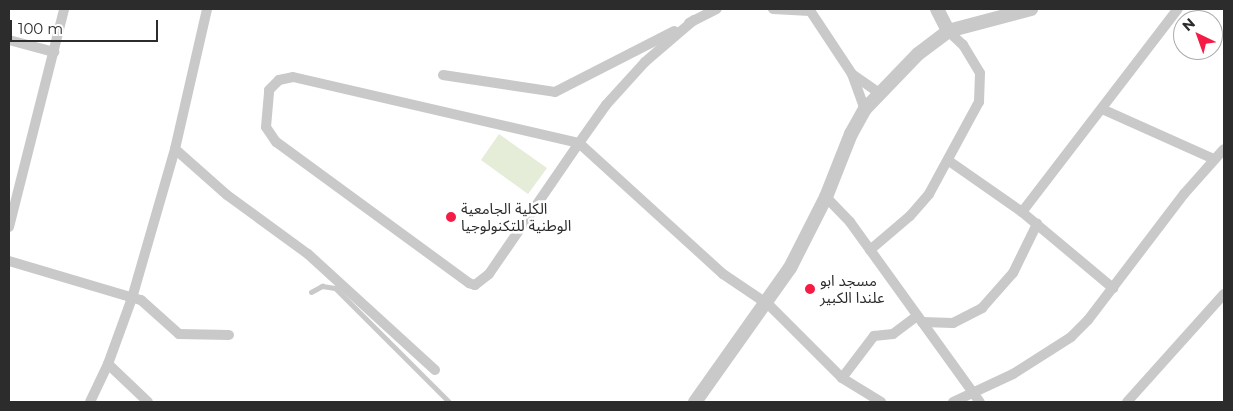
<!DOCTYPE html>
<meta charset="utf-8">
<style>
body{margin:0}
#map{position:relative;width:1233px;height:411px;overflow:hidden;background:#fff;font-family:Montserrat,"Noto Sans Arabic",sans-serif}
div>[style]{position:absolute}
.green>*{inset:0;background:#e5ecd7}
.service>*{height:5px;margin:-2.5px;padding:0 2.5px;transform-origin:2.5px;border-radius:2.5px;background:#c9c9c9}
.minor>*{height:10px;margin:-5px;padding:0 5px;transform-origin:5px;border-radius:5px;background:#c9c9c9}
.tertiary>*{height:14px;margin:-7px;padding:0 7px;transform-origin:7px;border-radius:7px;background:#c9c9c9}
.dots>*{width:14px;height:14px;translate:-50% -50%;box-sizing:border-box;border:2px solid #fff;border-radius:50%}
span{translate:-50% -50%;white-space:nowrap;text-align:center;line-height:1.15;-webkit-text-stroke:5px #fff;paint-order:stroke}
.poi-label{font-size:15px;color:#2c2c2c}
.left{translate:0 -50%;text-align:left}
.frame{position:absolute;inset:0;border:10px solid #2c2c2c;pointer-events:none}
.north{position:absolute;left:1173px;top:10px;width:50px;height:50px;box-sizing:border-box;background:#fff;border:1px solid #ababab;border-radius:50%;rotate:318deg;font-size:14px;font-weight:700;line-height:20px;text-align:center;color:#2c2c2c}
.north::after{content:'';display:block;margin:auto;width:18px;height:22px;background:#f61b44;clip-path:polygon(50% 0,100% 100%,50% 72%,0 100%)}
.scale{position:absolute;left:10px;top:20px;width:148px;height:22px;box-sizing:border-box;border:2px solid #2c2c2c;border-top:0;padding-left:6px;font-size:15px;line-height:18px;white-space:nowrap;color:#2c2c2c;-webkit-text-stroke:4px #fff;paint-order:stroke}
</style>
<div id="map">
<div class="green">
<div style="clip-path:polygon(499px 134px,547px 168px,528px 194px,481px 160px)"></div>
</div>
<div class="service">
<div style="left:311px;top:292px;width:13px;rotate:-29deg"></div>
<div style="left:322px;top:286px;width:13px;rotate:9deg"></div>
<div style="left:335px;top:288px;width:161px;rotate:45deg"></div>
</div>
<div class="minor">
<div style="left:773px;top:9px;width:37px;rotate:3deg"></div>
<div style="left:809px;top:9px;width:78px;rotate:56.5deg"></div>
<div style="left:852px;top:74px;width:37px;rotate:70deg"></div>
<div style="left:694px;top:20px;width:65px;rotate:139.4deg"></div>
<div style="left:645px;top:62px;width:58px;rotate:132.2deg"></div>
<div style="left:606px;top:105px;width:47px;rotate:125.4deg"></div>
<div style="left:579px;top:143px;width:159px;rotate:124.5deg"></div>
<div style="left:489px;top:274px;width:18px;rotate:142deg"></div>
<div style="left:475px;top:285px;width:6px;rotate:-162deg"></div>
<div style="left:469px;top:283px;width:239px;rotate:-143.8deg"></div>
<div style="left:276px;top:142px;width:18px;rotate:-124deg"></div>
<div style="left:266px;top:127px;width:37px;rotate:-85deg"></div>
<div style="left:269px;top:90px;width:14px;rotate:-45deg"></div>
<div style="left:279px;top:80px;width:14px;rotate:-12deg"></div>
<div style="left:293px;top:77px;width:294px;rotate:13deg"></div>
<div style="left:579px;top:143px;width:195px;rotate:42.3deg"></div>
<div style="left:723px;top:274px;width:55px;rotate:34deg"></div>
<div style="left:769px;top:305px;width:103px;rotate:45deg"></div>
<div style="left:842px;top:378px;width:46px;rotate:31.6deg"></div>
<div style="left:689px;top:23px;width:31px;rotate:-27deg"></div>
<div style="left:9px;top:40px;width:47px;rotate:14.9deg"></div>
<div style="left:852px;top:74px;width:33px;rotate:35deg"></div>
<div style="left:443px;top:75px;width:113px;rotate:8.6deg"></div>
<div style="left:555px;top:92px;width:134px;rotate:-27.1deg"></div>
<div style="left:1102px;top:109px;width:123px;rotate:24.1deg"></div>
<div style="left:175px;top:149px;width:69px;rotate:41.5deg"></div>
<div style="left:227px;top:195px;width:100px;rotate:36.1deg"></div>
<div style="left:308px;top:254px;width:172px;rotate:42.4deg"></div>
<div style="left:949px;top:161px;width:89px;rotate:34.9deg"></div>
<div style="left:1022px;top:212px;width:119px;rotate:39.9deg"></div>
<div style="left:826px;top:197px;width:35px;rotate:46deg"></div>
<div style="left:850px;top:222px;width:222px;rotate:54.2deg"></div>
<div style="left:1022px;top:212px;width:256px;rotate:-52.5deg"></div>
<div style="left:9px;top:227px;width:225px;rotate:-75.8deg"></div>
<div style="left:870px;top:250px;width:52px;rotate:-40.4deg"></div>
<div style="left:910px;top:216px;width:29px;rotate:-49deg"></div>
<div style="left:929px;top:194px;width:105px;rotate:-61.5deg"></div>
<div style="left:979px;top:102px;width:29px;rotate:-88deg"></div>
<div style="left:980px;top:73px;width:33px;rotate:-121deg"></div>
<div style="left:963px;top:45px;width:21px;rotate:-137deg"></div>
<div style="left:9px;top:261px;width:138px;rotate:16.5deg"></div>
<div style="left:141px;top:300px;width:51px;rotate:41.8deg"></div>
<div style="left:179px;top:334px;width:50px;rotate:1.1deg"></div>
<div style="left:922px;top:322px;width:31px;rotate:2deg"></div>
<div style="left:953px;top:323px;width:33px;rotate:-27deg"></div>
<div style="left:982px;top:308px;width:47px;rotate:-48.5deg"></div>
<div style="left:1013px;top:273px;width:55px;rotate:-63.9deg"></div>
<div style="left:108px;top:364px;width:55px;rotate:43.5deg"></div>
<div style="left:842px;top:378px;width:53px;rotate:-52.7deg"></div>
<div style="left:874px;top:336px;width:19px;rotate:-6deg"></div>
<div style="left:893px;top:334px;width:30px;rotate:-37deg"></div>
<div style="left:90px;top:402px;width:42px;rotate:-64.7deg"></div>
<div style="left:108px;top:364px;width:70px;rotate:-70deg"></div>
<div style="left:132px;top:298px;width:155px;rotate:-73.9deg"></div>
<div style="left:175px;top:149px;width:144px;rotate:-77.1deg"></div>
<div style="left:953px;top:402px;width:66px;rotate:-25deg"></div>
<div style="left:1013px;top:374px;width:69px;rotate:-32.5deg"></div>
<div style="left:1071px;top:337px;width:24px;rotate:-45deg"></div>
<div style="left:1088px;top:320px;width:158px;rotate:-52.7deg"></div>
<div style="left:1184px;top:194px;width:60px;rotate:-48.4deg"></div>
<div style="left:1127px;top:402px;width:145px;rotate:-48.1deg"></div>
</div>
<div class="tertiary">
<div style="left:937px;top:9px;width:25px;rotate:63deg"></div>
<div style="left:695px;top:402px;width:164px;rotate:-54.7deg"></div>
<div style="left:790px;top:268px;width:80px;rotate:-63.1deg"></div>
<div style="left:826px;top:197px;width:68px;rotate:-68.4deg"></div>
<div style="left:851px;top:134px;width:29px;rotate:-61deg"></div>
<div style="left:865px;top:109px;width:76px;rotate:-46.1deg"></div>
<div style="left:918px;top:54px;width:38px;rotate:-37deg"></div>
<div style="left:948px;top:31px;width:86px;rotate:-14.8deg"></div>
</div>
<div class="dots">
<div style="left:451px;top:217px;background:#f61b44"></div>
<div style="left:810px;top:289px;background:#f61b44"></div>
</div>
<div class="poi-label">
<span class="left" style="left:461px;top:217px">الكلية الجامعية<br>الوطنية للتكنولوجيا</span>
<span class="left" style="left:820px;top:289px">مسجد ابو<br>علندا الكبير</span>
</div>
<div class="frame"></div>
<div class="north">N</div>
<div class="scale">100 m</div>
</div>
